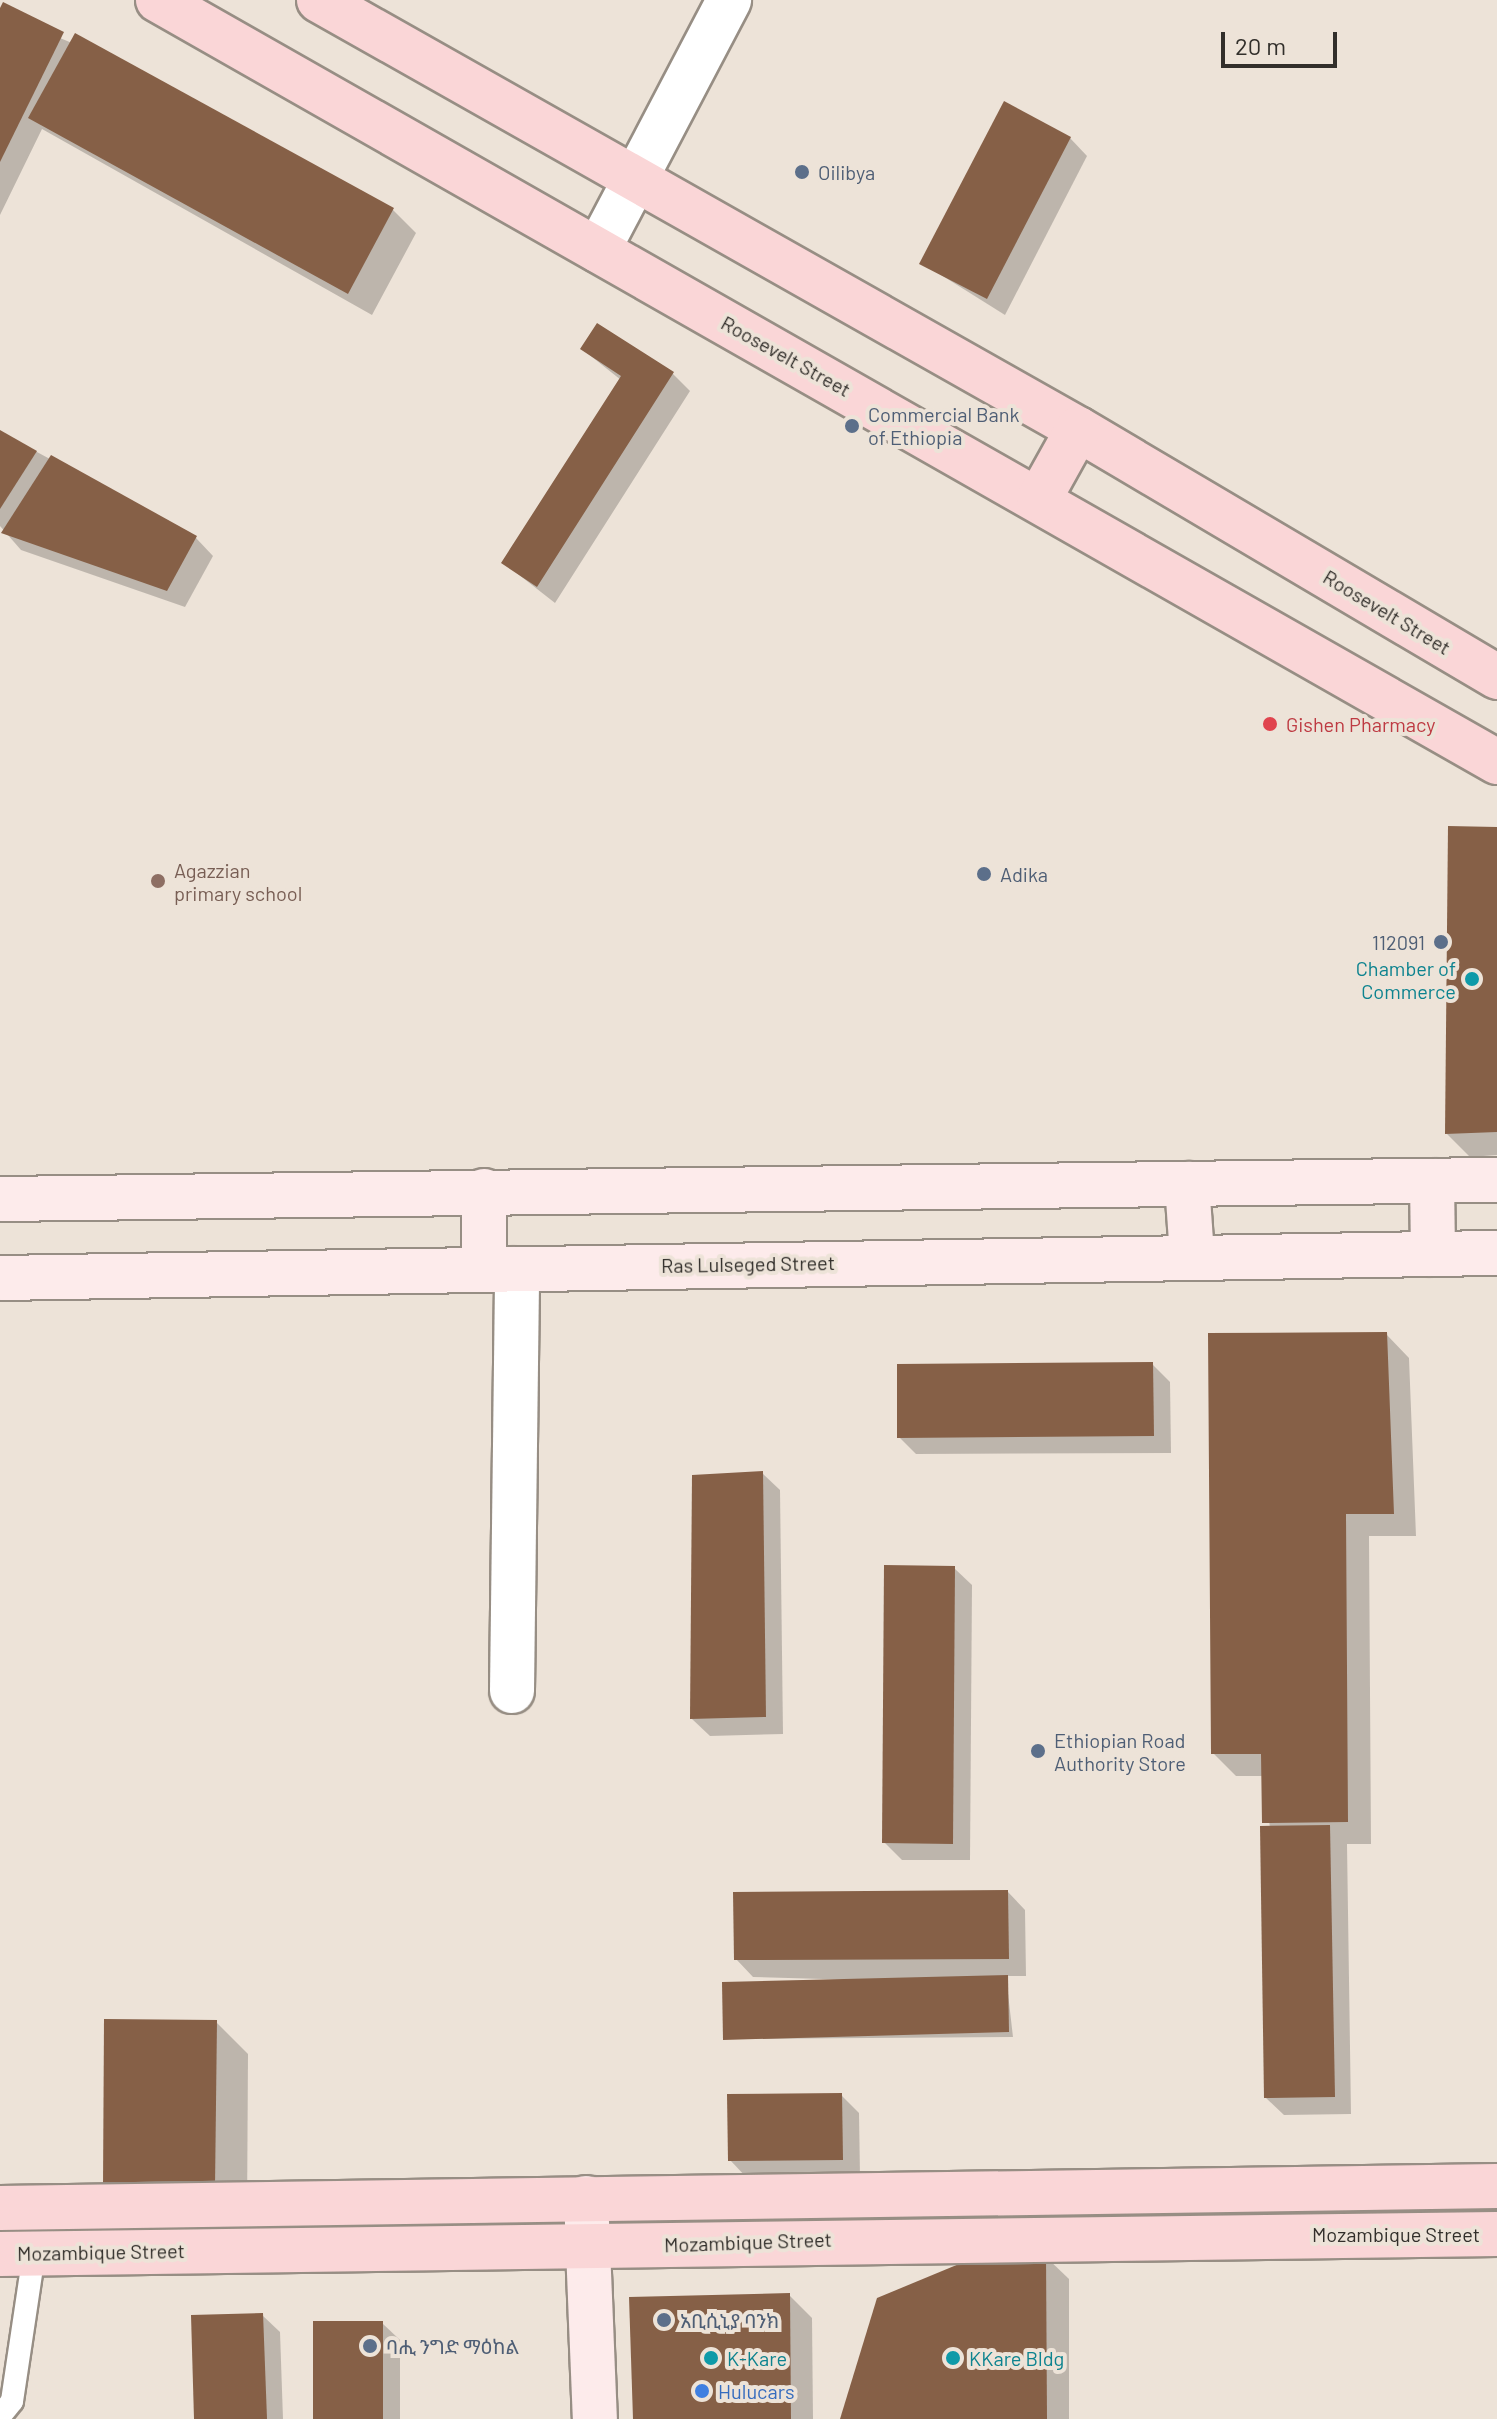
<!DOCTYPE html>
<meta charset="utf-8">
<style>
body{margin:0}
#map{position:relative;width:1497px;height:2419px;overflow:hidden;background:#ede3d8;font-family:Barlow,"Noto Sans Ethiopic",sans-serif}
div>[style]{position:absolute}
.shadow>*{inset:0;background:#0003}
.building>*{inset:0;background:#866047}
.roads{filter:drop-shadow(2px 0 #978e84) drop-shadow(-2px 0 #978e84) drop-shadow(0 2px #978e84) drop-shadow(0 -2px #978e84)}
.lane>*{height:22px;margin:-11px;padding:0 11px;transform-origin:11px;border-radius:11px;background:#fff}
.street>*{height:44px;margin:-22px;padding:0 22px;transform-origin:22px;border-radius:22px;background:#fff}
.secondary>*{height:44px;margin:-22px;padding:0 22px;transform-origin:22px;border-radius:22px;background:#fdebeb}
.primary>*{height:44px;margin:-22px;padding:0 22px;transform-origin:22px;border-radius:22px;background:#fad6d7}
.dots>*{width:22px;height:22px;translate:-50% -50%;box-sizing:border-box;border:4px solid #ede3d8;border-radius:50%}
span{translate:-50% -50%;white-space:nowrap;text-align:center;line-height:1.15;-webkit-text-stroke:8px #ede3d8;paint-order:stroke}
.service-label{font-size:20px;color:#4e5e75}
.left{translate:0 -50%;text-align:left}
.right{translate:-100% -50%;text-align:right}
.street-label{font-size:20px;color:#322f2b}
.health-label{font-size:20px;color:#be3a42}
.education-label{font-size:20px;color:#785e54}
.culture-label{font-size:20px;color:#0d838f}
.shop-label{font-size:20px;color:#366cbe}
.scale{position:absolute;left:1221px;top:32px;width:116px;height:36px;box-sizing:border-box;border:4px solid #322f2b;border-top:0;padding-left:10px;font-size:24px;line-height:28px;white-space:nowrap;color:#322f2b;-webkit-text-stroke:6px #ede3d8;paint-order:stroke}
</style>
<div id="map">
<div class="shadow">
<div style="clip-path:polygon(0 13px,72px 43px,76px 36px,393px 210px,416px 233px,372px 315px,42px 129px,0 215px)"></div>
<div style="clip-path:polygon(1070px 138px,1087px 156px,1005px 315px,922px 263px)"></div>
<div style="clip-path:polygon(582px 349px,673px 374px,690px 391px,555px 603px,504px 563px,621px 380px)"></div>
<div style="clip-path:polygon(0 432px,196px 538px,213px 556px,185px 607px,21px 550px,0 526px)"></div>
<div style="clip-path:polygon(1497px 829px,1497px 1155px,1470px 1157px,1447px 1134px)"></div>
<div style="clip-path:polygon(1386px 1334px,1409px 1358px,1416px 1536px,1369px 1536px,1371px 1844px,1347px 1844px,1351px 2114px,1284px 2115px,1266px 2098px,1270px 1828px,1263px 1776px,1236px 1776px,1213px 1753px)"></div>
<div style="clip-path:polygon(1152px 1364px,1170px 1382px,1171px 1453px,916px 1454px,899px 1437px)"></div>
<div style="clip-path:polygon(762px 1473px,780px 1490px,783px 1734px,710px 1736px,692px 1719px)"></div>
<div style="clip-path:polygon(954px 1568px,972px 1585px,970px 1860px,902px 1860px,884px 1842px)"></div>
<div style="clip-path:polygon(1008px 1892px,1025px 1910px,1026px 1976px,1006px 1976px,1013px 2037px,725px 2039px,858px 1980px,753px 1977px,736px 1959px)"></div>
<div style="clip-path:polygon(216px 2022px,248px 2054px,247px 2218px,137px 2218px)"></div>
<div style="clip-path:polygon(841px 2095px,859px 2113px,860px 2176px,747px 2178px,730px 2160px)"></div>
<div style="clip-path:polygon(1045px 2256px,1069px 2279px,1069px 2419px,843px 2419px)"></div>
<div style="clip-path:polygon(789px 2295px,812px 2318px,813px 2419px,635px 2419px)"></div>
<div style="clip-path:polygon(262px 2315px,280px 2332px,283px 2419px,196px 2419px)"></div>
<div style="clip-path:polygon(382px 2323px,400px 2340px,400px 2419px,315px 2419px)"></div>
</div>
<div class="building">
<div style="clip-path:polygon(3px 2px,64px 32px,0 162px,0 8px)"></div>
<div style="clip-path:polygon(75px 33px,394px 208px,348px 294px,28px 118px)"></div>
<div style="clip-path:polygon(1004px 101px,1071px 137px,987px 299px,919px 264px)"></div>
<div style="clip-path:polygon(597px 323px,674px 372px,537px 587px,501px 563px,621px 376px,580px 349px)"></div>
<div style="clip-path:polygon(0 430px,37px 451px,0 509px)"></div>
<div style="clip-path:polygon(51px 455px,197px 536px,167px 591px,1px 533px)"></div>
<div style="clip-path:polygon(1448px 826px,1497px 827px,1497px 1132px,1445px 1134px)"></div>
<div style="clip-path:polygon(1387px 1332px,1394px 1514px,1346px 1514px,1348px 1822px,1262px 1823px,1261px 1754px,1211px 1754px,1208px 1333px)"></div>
<div style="clip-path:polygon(1153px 1362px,1154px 1436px,897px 1438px,897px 1364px)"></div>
<div style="clip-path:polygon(763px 1471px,766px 1717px,690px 1719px,692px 1475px)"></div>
<div style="clip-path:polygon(884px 1565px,955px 1566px,953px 1844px,882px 1843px)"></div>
<div style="clip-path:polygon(1330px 1825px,1335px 2097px,1264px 2098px,1260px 1826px)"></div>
<div style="clip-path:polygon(1008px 1890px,1009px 1959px,734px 1960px,733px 1892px)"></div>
<div style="clip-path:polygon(1008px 1975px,1009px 2032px,723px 2040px,722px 1982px)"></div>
<div style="clip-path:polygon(104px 2019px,217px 2020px,215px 2187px,103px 2186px)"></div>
<div style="clip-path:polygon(842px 2093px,843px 2160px,728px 2161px,727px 2094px)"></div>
<div style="clip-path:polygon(1046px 2254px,1047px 2419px,840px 2419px,877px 2298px,971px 2259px)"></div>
<div style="clip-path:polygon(790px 2293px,791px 2419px,633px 2419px,629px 2297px)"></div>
<div style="clip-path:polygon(263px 2313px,267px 2419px,194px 2419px,191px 2315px)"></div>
<div style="clip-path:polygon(313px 2321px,383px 2321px,383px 2419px,313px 2419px)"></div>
</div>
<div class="roads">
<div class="lane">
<div style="left:0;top:2416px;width:19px;rotate:-51deg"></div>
<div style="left:12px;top:2401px;width:150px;rotate:-81.5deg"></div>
</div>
<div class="street">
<div style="left:598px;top:250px;width:282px;rotate:-62.3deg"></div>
<div style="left:512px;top:1691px;width:422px;rotate:-89.3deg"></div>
</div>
<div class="secondary">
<div style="left:1432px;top:1181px;width:73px;rotate:89.2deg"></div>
<div style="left:1187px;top:1184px;width:71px;rotate:86deg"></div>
<div style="left:484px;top:1191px;width:78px;rotate:90deg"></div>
<div style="left:0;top:1199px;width:1497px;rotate:-0.73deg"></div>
<div style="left:0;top:1278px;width:1497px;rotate:-0.96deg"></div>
<div style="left:586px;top:2198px;width:221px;rotate:87.7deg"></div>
</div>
<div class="primary">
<div style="left:158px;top:0;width:1541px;rotate:29.64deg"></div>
<div style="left:319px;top:0;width:872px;rotate:29.48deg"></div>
<div style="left:1078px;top:429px;width:487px;rotate:30.6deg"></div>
<div style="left:1039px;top:499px;width:80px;rotate:-60.9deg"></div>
<div style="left:0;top:2208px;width:1497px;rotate:-0.84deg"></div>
<div style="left:0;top:2254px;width:1497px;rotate:-0.77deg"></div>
</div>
</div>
<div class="dots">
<div style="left:802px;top:172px;background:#5c6f8a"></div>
<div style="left:852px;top:426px;background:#5c6f8a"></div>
<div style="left:1270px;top:724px;background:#e0444e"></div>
<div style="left:984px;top:874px;background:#5c6f8a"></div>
<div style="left:158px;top:881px;background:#8d6e63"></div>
<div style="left:1441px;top:942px;background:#5c6f8a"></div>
<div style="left:1472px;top:979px;background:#0f9aa8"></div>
<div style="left:1038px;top:1751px;background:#5c6f8a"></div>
<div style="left:664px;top:2320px;background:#5c6f8a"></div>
<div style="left:370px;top:2346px;background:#5c6f8a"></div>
<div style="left:711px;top:2358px;background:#0f9aa8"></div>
<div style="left:953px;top:2358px;background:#0f9aa8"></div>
<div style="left:702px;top:2391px;background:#3f7fe0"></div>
</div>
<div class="service-label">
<span class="left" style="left:818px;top:172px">Oilibya</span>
<span class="left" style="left:868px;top:426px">Commercial Bank<br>of Ethiopia</span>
<span class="left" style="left:1000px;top:874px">Adika</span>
<span class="right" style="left:1425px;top:942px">112091</span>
<span class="left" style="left:1054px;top:1752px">Ethiopian Road<br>Authority Store</span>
<span class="left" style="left:680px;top:2320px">አቢሲኒያ ባንክ</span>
<span class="left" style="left:386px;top:2346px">ባሒ ንግድ ማዕከል</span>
</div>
<div class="street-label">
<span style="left:786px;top:356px;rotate:29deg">Roosevelt Street</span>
<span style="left:1387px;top:612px;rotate:31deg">Roosevelt Street</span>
<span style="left:748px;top:1264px;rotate:-1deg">Ras Lulseged Street</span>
<span style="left:1396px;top:2234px">Mozambique Street</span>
<span style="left:748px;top:2242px;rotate:-2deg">Mozambique Street</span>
<span style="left:101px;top:2252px;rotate:-1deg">Mozambique Street</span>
</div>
<div class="health-label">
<span class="left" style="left:1286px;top:724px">Gishen Pharmacy</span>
</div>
<div class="education-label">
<span class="left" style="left:174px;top:882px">Agazzian<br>primary school</span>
</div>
<div class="culture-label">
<span class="right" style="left:1456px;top:980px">Chamber of<br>Commerce</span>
<span class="left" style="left:727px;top:2358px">K-Kare</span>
<span class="left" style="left:969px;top:2358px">KKare Bldg</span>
</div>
<div class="shop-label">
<span class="left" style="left:718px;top:2391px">Hulucars</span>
</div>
<div class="scale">20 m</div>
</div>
